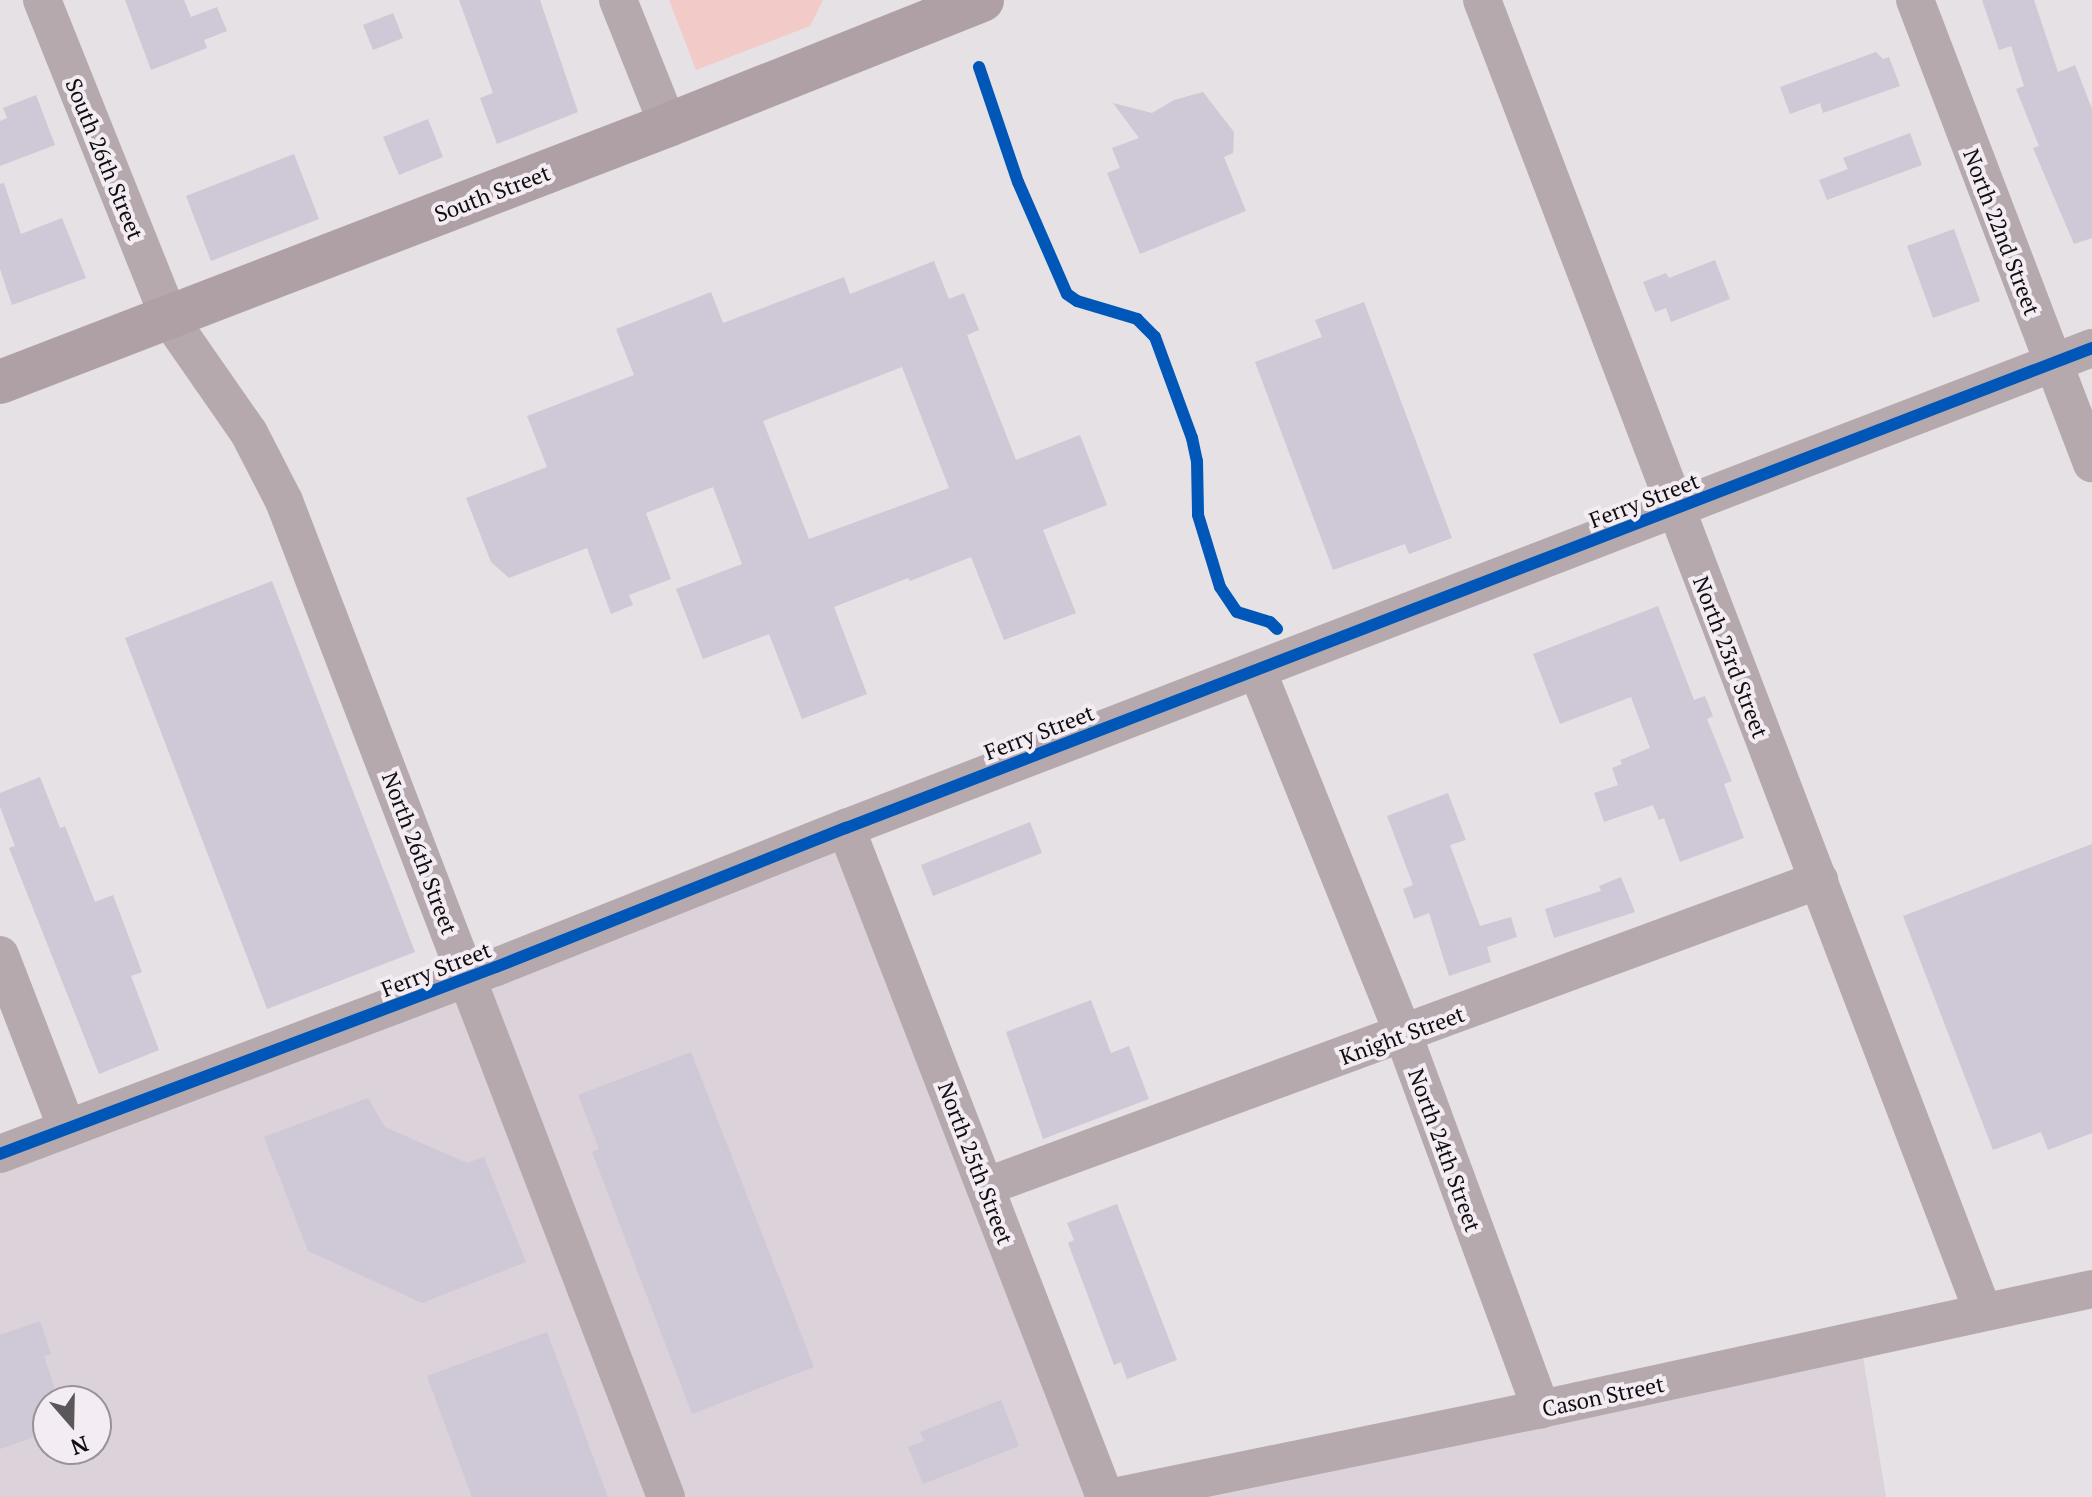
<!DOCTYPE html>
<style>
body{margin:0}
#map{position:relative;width:2092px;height:1497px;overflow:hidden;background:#e5e1e5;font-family:"PT Serif",serif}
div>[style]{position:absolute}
.built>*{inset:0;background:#dbd2da}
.green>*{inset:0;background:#f2cac7}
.building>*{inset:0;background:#cfc8d7}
.minor>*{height:38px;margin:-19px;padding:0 19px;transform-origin:19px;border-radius:19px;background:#b5a9ad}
.major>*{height:44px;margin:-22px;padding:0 22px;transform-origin:22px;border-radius:22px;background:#aea0a4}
.cycleway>*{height:12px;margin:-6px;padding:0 6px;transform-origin:6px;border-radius:6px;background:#0057b8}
span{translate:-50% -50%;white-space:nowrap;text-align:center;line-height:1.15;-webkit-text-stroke:8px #f4ecf3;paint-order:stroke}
.street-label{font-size:22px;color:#0f0d0f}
.north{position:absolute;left:32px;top:1385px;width:80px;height:80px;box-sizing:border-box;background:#f4ecf3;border:2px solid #989398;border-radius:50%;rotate:160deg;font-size:22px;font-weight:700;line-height:32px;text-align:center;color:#0f0d0f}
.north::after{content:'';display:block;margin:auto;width:28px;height:36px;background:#5a575a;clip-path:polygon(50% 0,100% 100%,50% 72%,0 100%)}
</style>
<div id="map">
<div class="built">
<div style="clip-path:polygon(evenodd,846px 828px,1105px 1497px,0 1497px,0 1154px,846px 828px,48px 1401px,96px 1401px,96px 1449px,48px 1449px,48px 1401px)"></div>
<div style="clip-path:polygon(1863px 1357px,1886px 1497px,1198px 1497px)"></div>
</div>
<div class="green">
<div style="clip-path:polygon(669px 0,823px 0,810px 26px,696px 70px)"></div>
</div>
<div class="building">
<div style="clip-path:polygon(125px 0,184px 0,191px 17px,217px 7px,227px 31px,204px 40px,207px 48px,151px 70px)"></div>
<div style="clip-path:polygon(459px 0,540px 0,578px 112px,497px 144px,480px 98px,493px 93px)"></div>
<div style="clip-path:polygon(1982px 0,2034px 0,2058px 72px,2075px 65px,2092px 109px,2092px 238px,2074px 244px,2033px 148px,2039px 146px,2016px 89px,2024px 86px,2011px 46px,1999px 50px)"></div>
<div style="clip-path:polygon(393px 13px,403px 38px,373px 50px,363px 25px)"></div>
<div style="clip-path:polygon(1876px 52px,1883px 59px,1889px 57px,1900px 86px,1823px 113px,1820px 103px,1790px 114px,1780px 87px)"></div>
<div style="clip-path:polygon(1203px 92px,1234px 132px,1233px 153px,1224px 157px,1246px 211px,1140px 254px,1107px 173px,1120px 168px,1112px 148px,1139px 138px,1113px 103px,1152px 113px,1174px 100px)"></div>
<div style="clip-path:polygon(36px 95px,55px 145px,0 166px,0 121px,7px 118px,3px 108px)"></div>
<div style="clip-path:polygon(428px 119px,443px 157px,399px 175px,383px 137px)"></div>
<div style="clip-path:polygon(1910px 133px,1922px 165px,1827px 200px,1819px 180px,1848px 169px,1843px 158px)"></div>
<div style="clip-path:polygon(294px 154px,319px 219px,211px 261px,186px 196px)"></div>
<div style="clip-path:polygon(4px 183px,21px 234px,62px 218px,86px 278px,12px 305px,0 269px,0 184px)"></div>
<div style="clip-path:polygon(1954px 229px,1980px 301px,1933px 318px,1907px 246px)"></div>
<div style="clip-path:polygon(1715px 260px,1730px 299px,1671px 322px,1666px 308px,1655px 312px,1643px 282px,1666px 273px,1669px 278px)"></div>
<div style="clip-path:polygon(evenodd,934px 261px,949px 299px,964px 293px,979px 330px,967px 335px,1016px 460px,1080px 435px,1107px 505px,1043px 530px,1076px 613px,1004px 640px,971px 557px,910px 581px,908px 578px,834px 607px,867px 694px,802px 719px,769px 634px,703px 659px,676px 589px,742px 564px,713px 487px,646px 513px,671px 579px,629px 595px,633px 605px,611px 614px,587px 548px,509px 578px,491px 562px,466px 498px,547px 467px,527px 416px,634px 375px,616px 329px,711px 292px,723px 323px,844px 277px,850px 294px,934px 261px,902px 367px,949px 488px,809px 539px,763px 421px,902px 367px)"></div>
<div style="clip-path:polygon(1364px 302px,1452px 538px,1409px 554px,1405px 544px,1333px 570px,1255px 362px,1322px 337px,1315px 320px)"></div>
<div style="clip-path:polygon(272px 581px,415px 952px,267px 1009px,125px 638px)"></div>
<div style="clip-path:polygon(1658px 606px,1694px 700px,1705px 696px,1713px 716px,1707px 719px,1732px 781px,1724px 784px,1744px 838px,1680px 862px,1664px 818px,1659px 820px,1653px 805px,1604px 822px,1594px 793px,1618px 785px,1612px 768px,1622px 764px,1620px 760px,1650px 748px,1631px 697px,1560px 724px,1533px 654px)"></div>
<div style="clip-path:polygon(40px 777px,60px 828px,65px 826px,95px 902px,113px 895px,142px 972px,131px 976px,159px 1050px,99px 1074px,9px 848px,15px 846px,0 807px,0 793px)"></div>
<div style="clip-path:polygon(1448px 793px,1466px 840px,1450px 845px,1480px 926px,1511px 917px,1517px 937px,1487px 947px,1491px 962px,1449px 976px,1429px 913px,1414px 919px,1403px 889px,1413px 885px,1387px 816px)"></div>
<div style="clip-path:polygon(1030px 822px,1042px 853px,933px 896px,921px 865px)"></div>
<div style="clip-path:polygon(2092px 844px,2092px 1133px,2048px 1150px,2041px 1132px,1993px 1150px,1903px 916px)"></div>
<div style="clip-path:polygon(1621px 877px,1635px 912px,1554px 938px,1545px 909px,1601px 891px,1599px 886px)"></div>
<div style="clip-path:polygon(1091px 1000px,1111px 1053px,1129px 1046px,1149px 1099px,1043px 1139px,1006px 1032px)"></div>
<div style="clip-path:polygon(691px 1052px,814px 1367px,692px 1414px,592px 1152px,599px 1149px,578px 1095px)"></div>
<div style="clip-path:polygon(368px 1098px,385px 1127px,467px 1163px,484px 1157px,526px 1262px,422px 1303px,308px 1251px,264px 1137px)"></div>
<div style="clip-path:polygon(1117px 1204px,1177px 1360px,1127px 1379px,1121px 1362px,1114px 1365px,1068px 1243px,1074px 1240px,1067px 1223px)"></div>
<div style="clip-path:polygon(40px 1321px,51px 1354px,44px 1356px,59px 1401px,48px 1401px,48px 1432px,0 1449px,0 1335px)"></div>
<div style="clip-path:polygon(547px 1332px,608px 1497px,472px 1497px,427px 1376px)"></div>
<div style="clip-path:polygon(1001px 1400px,1019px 1446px,923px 1484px,908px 1447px,924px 1441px,920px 1432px)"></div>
</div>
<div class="minor">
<div style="left:42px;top:0;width:342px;rotate:68.2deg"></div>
<div style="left:169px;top:318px;width:140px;rotate:55.2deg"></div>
<div style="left:249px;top:433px;width:76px;rotate:62.8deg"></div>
<div style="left:284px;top:501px;width:1067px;rotate:69.02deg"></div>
<div style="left:618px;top:0;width:135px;rotate:68.2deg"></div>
<div style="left:1482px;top:0;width:1404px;rotate:69.1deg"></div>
<div style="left:1915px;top:0;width:496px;rotate:69.1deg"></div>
<div style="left:1257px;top:670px;width:392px;rotate:68.1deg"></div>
<div style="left:1403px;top:1034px;width:400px;rotate:69.8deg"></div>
<div style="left:846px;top:828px;width:717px;rotate:68.84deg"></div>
<div style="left:0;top:955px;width:186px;rotate:68.9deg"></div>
<div style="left:0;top:1154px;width:530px;rotate:-20.66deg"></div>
<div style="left:496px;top:967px;width:377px;rotate:-21.7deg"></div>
<div style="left:846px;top:828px;width:1335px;rotate:-21.07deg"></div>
<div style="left:985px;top:1187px;width:889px;rotate:-20.21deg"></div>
<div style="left:1113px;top:1497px;width:437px;rotate:-11.6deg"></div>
<div style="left:1541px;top:1409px;width:564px;rotate:-12.29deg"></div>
</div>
<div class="major">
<div style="left:0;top:382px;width:716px;rotate:-21.04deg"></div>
<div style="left:668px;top:125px;width:338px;rotate:-21.7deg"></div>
</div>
<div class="cycleway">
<div style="left:979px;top:67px;width:121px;rotate:71.3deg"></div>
<div style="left:1018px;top:182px;width:122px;rotate:66.4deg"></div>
<div style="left:1067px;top:294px;width:12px;rotate:35deg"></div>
<div style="left:1077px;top:301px;width:63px;rotate:16.7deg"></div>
<div style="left:1137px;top:319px;width:25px;rotate:45deg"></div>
<div style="left:1155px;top:337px;width:108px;rotate:69.9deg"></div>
<div style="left:1192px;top:438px;width:24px;rotate:78deg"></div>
<div style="left:1197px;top:461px;width:54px;rotate:88.9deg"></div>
<div style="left:1198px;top:515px;width:75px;rotate:73deg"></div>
<div style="left:1220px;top:587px;width:30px;rotate:56deg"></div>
<div style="left:1237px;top:612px;width:34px;rotate:17deg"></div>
<div style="left:1270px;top:622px;width:10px;rotate:45deg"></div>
<div style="left:0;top:1154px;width:530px;rotate:-20.66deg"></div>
<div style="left:496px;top:967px;width:377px;rotate:-21.7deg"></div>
<div style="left:846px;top:828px;width:1335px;rotate:-21.07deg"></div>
</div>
<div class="street-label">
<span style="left:105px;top:159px;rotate:68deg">South 26th Street</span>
<span style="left:492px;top:193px;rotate:-21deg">South Street</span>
<span style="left:2002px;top:232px;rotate:69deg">North 22nd Street</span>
<span style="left:1644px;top:500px;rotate:-21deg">Ferry Street</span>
<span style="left:1731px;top:657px;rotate:69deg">North 23rd Street</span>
<span style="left:1039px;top:732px;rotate:-21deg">Ferry Street</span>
<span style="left:420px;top:853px;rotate:69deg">North 26th Street</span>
<span style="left:436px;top:969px;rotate:-21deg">Ferry Street</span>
<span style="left:1402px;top:1035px;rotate:-20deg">Knight Street</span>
<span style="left:1445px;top:1150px;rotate:70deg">North 24th Street</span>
<span style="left:976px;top:1163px;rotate:69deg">North 25th Street</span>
<span style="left:1603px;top:1396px;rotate:-12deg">Cason Street</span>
</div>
<div class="north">N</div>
</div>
